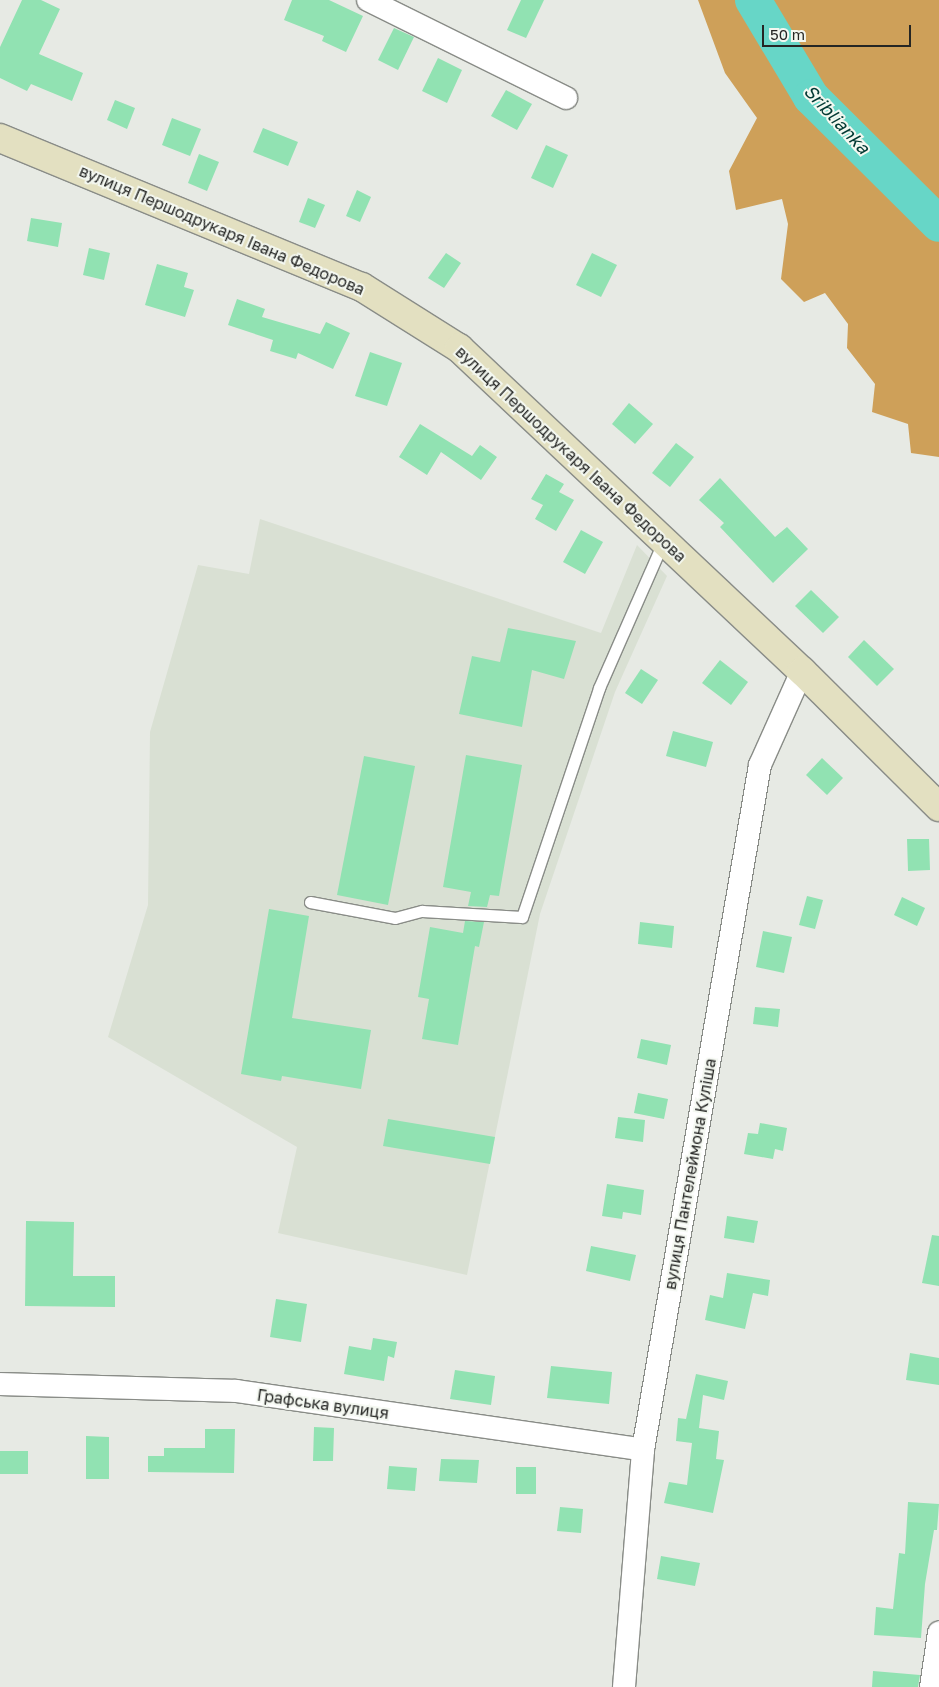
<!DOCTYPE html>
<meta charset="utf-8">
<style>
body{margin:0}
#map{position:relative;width:939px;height:1687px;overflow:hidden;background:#e7eae4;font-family:"Golos Text",sans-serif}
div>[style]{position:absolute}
.built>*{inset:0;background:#d9e0d3}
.forest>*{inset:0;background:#cea059}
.river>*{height:36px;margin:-18px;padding:0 18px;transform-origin:18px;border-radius:18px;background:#67d6c7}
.building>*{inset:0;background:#91e2b2}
.roads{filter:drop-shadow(1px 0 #898c87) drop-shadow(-1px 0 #898c87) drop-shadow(0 1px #898c87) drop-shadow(0 -1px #898c87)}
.lane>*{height:11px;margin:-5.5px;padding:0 5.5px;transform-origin:5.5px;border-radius:5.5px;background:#fff}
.street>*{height:22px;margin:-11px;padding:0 11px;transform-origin:11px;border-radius:11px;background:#fff}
.secondary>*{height:28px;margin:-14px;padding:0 14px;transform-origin:14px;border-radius:14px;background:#e3e0c1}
span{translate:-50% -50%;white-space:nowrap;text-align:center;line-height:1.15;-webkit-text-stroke:4px #f4f8f1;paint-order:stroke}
.street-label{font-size:16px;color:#252624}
.water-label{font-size:18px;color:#023933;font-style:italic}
.scale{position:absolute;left:762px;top:25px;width:149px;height:22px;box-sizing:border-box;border:2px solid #252624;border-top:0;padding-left:6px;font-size:15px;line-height:18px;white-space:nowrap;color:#252624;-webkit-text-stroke:4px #f4f8f1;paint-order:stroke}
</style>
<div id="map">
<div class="built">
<div style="clip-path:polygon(260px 519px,601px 633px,637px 545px,667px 576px,615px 692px,540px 914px,467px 1275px,278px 1233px,297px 1147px,108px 1037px,148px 905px,150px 732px,198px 565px,249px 574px)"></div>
</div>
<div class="forest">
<div style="clip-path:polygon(698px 0,939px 0,939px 457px,911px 453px,908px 424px,872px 412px,875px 384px,847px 348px,848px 324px,825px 293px,804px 302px,781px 279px,788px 224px,782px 199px,736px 210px,729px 171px,757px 118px,725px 73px)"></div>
</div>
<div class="river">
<div style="left:753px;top:0;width:113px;rotate:59.1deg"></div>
<div style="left:811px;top:97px;width:180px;rotate:44.8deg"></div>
</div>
<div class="building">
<div style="clip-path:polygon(22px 0,41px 0,60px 9px,39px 54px,83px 73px,72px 101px,31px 84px,27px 91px,0 78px,0 47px)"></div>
<div style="clip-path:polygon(292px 0,329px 0,363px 16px,346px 52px,322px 41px,324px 36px,284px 20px)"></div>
<div style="clip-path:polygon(521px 0,544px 0,526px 38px,507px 30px)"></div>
<div style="clip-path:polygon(394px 28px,414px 37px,398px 70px,378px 60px)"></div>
<div style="clip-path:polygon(438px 58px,462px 70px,447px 103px,422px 91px)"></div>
<div style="clip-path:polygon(506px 90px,532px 104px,517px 130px,491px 116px)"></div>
<div style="clip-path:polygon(115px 100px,135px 108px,127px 129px,107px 120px)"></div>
<div style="clip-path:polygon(172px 118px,201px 129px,190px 156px,162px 145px)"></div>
<div style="clip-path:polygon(263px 128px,298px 142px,288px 166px,253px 152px)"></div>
<div style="clip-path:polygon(546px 145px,568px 155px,553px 188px,531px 178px)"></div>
<div style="clip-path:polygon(199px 154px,219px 162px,207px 191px,188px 183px)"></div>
<div style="clip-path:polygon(357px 190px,371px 197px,360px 222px,346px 216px)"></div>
<div style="clip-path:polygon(308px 198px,325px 205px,315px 228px,299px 222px)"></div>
<div style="clip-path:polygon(31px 218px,62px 223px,58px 247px,27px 241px)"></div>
<div style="clip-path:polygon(89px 248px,110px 253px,104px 280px,83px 275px)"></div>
<div style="clip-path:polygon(446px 253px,461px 263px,444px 288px,428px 278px)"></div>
<div style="clip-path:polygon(592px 253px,617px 265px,601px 297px,576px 285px)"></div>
<div style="clip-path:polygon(157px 264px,188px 273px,184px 287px,194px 290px,185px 317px,145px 305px)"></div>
<div style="clip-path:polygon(237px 299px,265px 309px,262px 317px,320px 334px,326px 322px,350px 333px,333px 369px,298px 353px,296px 359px,270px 351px,273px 340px,228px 325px)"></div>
<div style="clip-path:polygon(370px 352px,402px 363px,387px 406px,355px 396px)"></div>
<div style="clip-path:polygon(629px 403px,653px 424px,635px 444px,612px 424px)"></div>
<div style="clip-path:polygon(420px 424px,472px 456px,480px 445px,497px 457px,481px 480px,441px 452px,427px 475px,399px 457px)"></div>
<div style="clip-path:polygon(676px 443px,694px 457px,670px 487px,652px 473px)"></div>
<div style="clip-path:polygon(546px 474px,564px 484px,559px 492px,574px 500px,556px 531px,535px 519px,543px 505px,531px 499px)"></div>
<div style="clip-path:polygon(720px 478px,775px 537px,787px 527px,808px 549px,773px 583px,720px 527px,724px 523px,699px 500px)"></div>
<div style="clip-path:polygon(581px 530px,603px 542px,585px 574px,563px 562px)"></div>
<div style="clip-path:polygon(811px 590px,839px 617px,823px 633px,795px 606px)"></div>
<div style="clip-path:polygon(508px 628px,576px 641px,564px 679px,532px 670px,522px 727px,459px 714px,472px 656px,500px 662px)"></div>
<div style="clip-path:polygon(864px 640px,894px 669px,877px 686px,848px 657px)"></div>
<div style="clip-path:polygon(720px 660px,748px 682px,731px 705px,702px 683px)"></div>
<div style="clip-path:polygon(641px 669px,658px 680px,642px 704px,625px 693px)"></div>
<div style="clip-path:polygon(673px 731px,713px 742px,706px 767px,666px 756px)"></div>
<div style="clip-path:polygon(466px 755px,522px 765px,499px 896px,490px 895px,487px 907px,468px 906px,471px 892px,443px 887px)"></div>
<div style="clip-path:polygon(364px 756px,415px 766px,388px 905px,337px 895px)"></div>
<div style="clip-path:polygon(822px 758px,843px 778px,827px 795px,806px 775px)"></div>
<div style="clip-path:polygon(907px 839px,929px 839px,930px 870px,908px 871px)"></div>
<div style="clip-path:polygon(807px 896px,823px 900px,815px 929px,799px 925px)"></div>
<div style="clip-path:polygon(902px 897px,925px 908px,917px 926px,894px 915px)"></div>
<div style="clip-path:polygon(269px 909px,309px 916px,292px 1018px,371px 1030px,361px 1089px,282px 1076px,281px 1081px,241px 1074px)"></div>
<div style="clip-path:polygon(465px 921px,484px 922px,479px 947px,475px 946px,458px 1045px,422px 1039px,429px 999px,418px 997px,430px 927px,463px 933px)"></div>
<div style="clip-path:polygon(640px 922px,674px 926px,672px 948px,638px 944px)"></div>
<div style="clip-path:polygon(763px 931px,792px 937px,784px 973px,756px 967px)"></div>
<div style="clip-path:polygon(755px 1007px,780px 1009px,778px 1027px,753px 1024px)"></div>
<div style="clip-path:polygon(641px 1039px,671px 1045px,667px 1065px,637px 1058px)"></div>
<div style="clip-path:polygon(638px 1093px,668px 1099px,664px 1119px,634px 1113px)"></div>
<div style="clip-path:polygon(618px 1117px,645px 1120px,643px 1142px,615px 1138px)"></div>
<div style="clip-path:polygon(388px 1119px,495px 1137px,490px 1164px,383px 1146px)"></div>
<div style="clip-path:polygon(760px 1123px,787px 1128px,783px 1151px,775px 1149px,773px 1159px,744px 1154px,748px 1133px,758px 1134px)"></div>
<div style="clip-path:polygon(607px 1184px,644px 1190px,641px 1215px,623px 1212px,622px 1219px,602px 1216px)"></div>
<div style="clip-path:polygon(727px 1216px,758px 1221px,754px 1243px,724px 1238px)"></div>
<div style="clip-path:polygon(26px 1221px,74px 1222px,73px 1276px,115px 1276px,115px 1307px,25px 1306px)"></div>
<div style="clip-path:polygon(932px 1235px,939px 1236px,939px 1286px,922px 1283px)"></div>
<div style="clip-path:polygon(591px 1246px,636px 1255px,630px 1281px,586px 1271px)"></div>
<div style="clip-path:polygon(727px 1273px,770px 1280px,768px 1296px,753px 1293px,745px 1329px,705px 1320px,710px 1295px,723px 1298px)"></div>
<div style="clip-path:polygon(276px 1299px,307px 1304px,301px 1342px,270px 1337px)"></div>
<div style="clip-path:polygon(373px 1338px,397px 1342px,394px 1358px,388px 1356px,384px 1381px,344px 1374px,349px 1346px,371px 1350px)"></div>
<div style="clip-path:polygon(910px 1353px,939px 1358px,939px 1385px,906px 1380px)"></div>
<div style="clip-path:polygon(551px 1366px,612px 1372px,609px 1404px,547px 1398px)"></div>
<div style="clip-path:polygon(455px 1370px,495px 1376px,491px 1405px,450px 1399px)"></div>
<div style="clip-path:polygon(696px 1374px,728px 1381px,724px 1400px,703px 1395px,699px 1428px,719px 1431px,716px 1459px,724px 1460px,713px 1513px,664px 1503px,669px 1482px,687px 1485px,692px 1443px,676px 1441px,678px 1418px,686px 1419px)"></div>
<div style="clip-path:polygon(314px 1427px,334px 1428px,333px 1461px,313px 1461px)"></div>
<div style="clip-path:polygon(205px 1429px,235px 1429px,234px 1473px,148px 1472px,148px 1456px,164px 1456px,164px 1448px,205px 1448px)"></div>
<div style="clip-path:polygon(86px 1436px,109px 1437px,109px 1479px,86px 1479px)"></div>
<div style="clip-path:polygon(0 1451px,28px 1451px,28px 1474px,0 1474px)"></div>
<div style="clip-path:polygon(441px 1459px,479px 1460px,477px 1483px,439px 1481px)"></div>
<div style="clip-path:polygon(389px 1466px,417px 1468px,415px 1491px,387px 1489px)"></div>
<div style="clip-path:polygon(516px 1467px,536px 1467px,536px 1494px,516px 1494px)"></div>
<div style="clip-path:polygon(908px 1502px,939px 1504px,937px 1530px,934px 1530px,925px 1584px,921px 1638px,874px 1635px,876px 1607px,893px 1609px,899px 1553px,905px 1554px)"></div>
<div style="clip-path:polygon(560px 1507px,583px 1509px,581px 1533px,557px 1531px)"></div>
<div style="clip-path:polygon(661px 1556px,700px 1563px,695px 1586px,657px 1579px)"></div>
<div style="clip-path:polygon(873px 1671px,920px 1675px,918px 1687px,872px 1687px)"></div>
</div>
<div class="roads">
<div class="lane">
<div style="left:310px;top:902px;width:86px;rotate:10.7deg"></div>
<div style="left:395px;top:918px;width:28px;rotate:-15deg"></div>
<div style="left:422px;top:911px;width:100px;rotate:3.4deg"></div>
<div style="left:522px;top:917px;width:242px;rotate:-71.4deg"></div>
<div style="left:599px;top:688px;width:159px;rotate:-66.3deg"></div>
</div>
<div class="street">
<div style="left:368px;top:0;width:221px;rotate:26.3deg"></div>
<div style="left:0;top:1384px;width:236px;rotate:1.7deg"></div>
<div style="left:236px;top:1391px;width:411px;rotate:8.2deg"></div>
<div style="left:624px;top:1687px;width:238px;rotate:-85.4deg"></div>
<div style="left:643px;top:1450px;width:695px;rotate:-80.31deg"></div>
<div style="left:760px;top:765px;width:103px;rotate:-65.9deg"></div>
<div style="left:931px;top:1687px;width:55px;rotate:-81.6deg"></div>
</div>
<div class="secondary">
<div style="left:0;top:138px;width:391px;rotate:22.4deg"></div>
<div style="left:362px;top:287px;width:115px;rotate:32.2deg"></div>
<div style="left:459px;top:348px;width:471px;rotate:43.3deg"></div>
<div style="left:802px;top:671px;width:193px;rotate:44.8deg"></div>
</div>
</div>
<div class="street-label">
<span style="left:222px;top:230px;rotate:23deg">вулиця Першодрукаря Івана Федорова</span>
<span style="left:571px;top:454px;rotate:43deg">вулиця Першодрукаря Івана Федорова</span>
<span style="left:690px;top:1174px;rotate:-80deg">вулиця Пантелеймона Куліша</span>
<span style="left:323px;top:1404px;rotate:8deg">Графська вулиця</span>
</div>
<div class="water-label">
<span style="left:837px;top:119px;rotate:47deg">Sriblianka</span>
</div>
<div class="scale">50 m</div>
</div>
